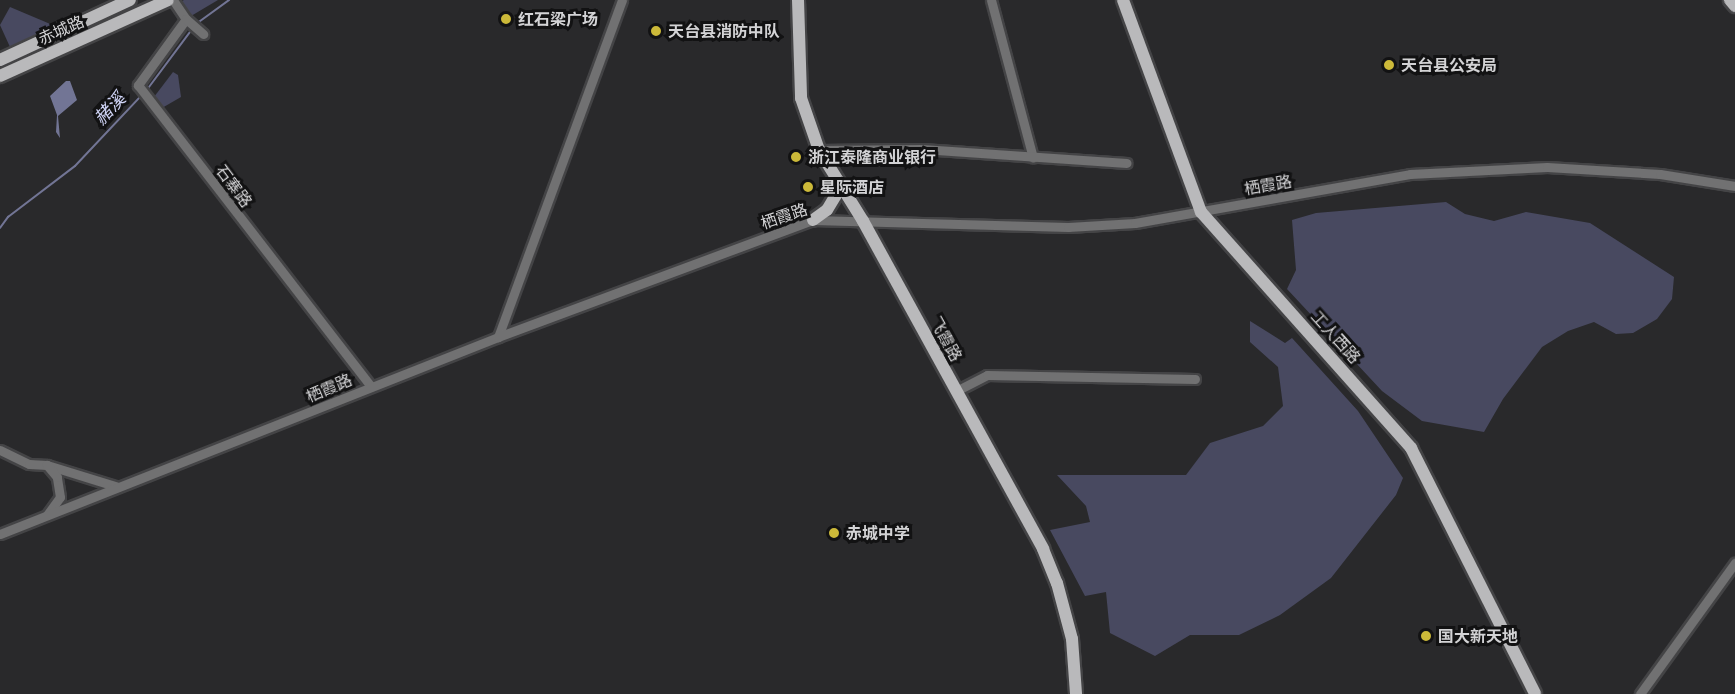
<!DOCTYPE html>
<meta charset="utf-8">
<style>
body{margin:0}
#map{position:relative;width:1735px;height:694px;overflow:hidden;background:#29292b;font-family:"PT Sans","Noto Sans SC",sans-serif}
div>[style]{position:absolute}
.green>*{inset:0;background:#484960}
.water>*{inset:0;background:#727595}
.stream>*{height:2px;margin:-1px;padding:0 1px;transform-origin:1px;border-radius:1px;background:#727595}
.roads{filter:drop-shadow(2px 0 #444446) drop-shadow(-2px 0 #444446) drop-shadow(0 2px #444446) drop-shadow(0 -2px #444446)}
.minor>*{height:9px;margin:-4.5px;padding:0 4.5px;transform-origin:4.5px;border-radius:4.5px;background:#717172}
.major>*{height:12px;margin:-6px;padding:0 6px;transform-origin:6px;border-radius:6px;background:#b9b9bb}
.dots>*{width:16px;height:16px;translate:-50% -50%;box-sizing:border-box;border:3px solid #121213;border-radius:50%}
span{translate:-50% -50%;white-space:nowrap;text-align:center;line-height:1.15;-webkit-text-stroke:6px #121213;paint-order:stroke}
.poi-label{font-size:16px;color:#d3d3d5;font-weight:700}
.left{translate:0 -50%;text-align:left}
.street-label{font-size:16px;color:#d3d3d5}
.water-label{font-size:18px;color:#cfd3f5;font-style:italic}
</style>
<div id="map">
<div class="green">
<div style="clip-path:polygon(184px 0,218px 0,186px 19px,176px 4px)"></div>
<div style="clip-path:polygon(10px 7px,55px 26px,10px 47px,0 25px)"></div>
<div style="clip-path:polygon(173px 72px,178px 75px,181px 97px,162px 108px,154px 97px)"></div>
<div style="clip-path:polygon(1446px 202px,1465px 214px,1494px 221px,1526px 212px,1590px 223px,1674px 277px,1672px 299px,1657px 319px,1633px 333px,1616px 334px,1594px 322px,1568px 331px,1542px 347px,1503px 399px,1484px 432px,1422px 421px,1382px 391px,1287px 289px,1296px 270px,1292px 220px,1316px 213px)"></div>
<div style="clip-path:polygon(1250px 321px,1285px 343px,1292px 338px,1358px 411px,1403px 478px,1396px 495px,1331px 578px,1280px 615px,1239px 635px,1190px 635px,1155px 656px,1110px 633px,1106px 592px,1085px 596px,1050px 530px,1090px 522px,1086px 506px,1057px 475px,1186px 475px,1210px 443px,1263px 426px,1283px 406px,1278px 367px,1250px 342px)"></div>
</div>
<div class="water">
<div style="clip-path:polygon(66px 81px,70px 81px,77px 100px,58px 116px,60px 138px,56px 132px,57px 115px,50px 96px)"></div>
</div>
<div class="stream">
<div style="left:196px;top:24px;width:41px;rotate:-36deg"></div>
<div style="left:146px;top:91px;width:79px;rotate:-53.3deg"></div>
<div style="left:0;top:228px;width:14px;rotate:-54deg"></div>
<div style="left:8px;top:217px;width:84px;rotate:-37.3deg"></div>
<div style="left:75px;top:166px;width:98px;rotate:-46.7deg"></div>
</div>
<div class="roads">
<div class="minor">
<div style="left:173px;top:0;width:23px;rotate:56deg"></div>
<div style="left:186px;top:19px;width:82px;rotate:126deg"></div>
<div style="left:138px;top:85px;width:381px;rotate:52.3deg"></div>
<div style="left:991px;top:0;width:163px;rotate:75.1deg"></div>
<div style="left:186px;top:19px;width:23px;rotate:41deg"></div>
<div style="left:819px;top:150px;width:103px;rotate:-0.6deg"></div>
<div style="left:922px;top:149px;width:205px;rotate:3.9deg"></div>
<div style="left:498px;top:337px;width:359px;rotate:-69.8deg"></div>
<div style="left:956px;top:391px;width:35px;rotate:-27deg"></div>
<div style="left:987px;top:375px;width:208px;rotate:1.1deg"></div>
<div style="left:0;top:450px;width:32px;rotate:26deg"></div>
<div style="left:29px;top:464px;width:18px;rotate:3deg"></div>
<div style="left:47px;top:465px;width:74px;rotate:17.2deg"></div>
<div style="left:47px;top:515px;width:22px;rotate:-54deg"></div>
<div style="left:60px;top:497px;width:20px;rotate:-99deg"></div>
<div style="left:57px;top:477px;width:16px;rotate:-130deg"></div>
<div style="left:0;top:534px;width:536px;rotate:-21.58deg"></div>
<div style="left:498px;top:337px;width:336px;rotate:-20.4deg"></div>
<div style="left:813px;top:220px;width:255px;rotate:1.6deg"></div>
<div style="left:1068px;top:227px;width:67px;rotate:-3.4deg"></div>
<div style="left:1135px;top:223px;width:279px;rotate:-10.1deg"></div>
<div style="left:1410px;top:174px;width:137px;rotate:-2.9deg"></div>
<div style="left:1547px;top:167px;width:113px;rotate:3.5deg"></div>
<div style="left:1660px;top:174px;width:76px;rotate:9.1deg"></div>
<div style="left:1640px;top:694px;width:162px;rotate:-54.1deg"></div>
</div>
<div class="major">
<div style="left:798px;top:0;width:98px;rotate:88.2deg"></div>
<div style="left:801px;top:98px;width:55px;rotate:70.9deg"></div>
<div style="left:819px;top:150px;width:84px;rotate:58.2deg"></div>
<div style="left:863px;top:221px;width:374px;rotate:61.2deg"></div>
<div style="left:1043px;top:549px;width:37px;rotate:68deg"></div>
<div style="left:1057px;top:583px;width:58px;rotate:75deg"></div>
<div style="left:1072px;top:639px;width:55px;rotate:85.8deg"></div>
<div style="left:1123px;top:0;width:226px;rotate:69.8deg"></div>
<div style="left:1201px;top:212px;width:316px;rotate:48.3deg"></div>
<div style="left:1411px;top:448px;width:275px;rotate:63.2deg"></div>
<div style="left:1730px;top:0;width:8px;rotate:50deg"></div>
<div style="left:0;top:60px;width:143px;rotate:-24.8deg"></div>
<div style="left:0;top:76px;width:184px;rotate:-24.3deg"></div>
<div style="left:813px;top:220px;width:17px;rotate:-36deg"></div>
<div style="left:827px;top:210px;width:17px;rotate:-59deg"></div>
<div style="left:836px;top:195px;width:15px;rotate:-90deg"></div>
</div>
</div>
<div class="dots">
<div style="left:506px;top:19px;background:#ccb939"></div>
<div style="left:656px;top:31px;background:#ccb939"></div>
<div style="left:1389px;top:65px;background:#ccb939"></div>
<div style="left:796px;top:157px;background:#ccb939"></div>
<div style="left:808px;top:187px;background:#ccb939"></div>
<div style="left:834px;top:533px;background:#ccb939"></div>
<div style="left:1426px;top:636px;background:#ccb939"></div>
</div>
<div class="poi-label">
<span class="left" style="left:518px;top:19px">红石梁广场</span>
<span class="left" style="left:668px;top:31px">天台县消防中队</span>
<span class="left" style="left:1401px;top:65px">天台县公安局</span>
<span class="left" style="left:808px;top:157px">浙江泰隆商业银行</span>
<span class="left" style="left:820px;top:187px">星际酒店</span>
<span class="left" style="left:846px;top:533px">赤城中学</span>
<span class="left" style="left:1438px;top:636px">国大新天地</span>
</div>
<div class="street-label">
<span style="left:61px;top:30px;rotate:-24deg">赤城路</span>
<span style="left:1268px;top:185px;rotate:-10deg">栖霞路</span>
<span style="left:234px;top:186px;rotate:53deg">石寨路</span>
<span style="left:784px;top:216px;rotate:-19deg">栖霞路</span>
<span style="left:1336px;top:337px;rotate:48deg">工人西路</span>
<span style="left:946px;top:339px;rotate:61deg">飞霞路</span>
<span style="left:329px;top:388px;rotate:-23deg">栖霞路</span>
</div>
<div class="water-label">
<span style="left:110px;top:109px;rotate:-47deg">赭溪</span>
</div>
</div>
